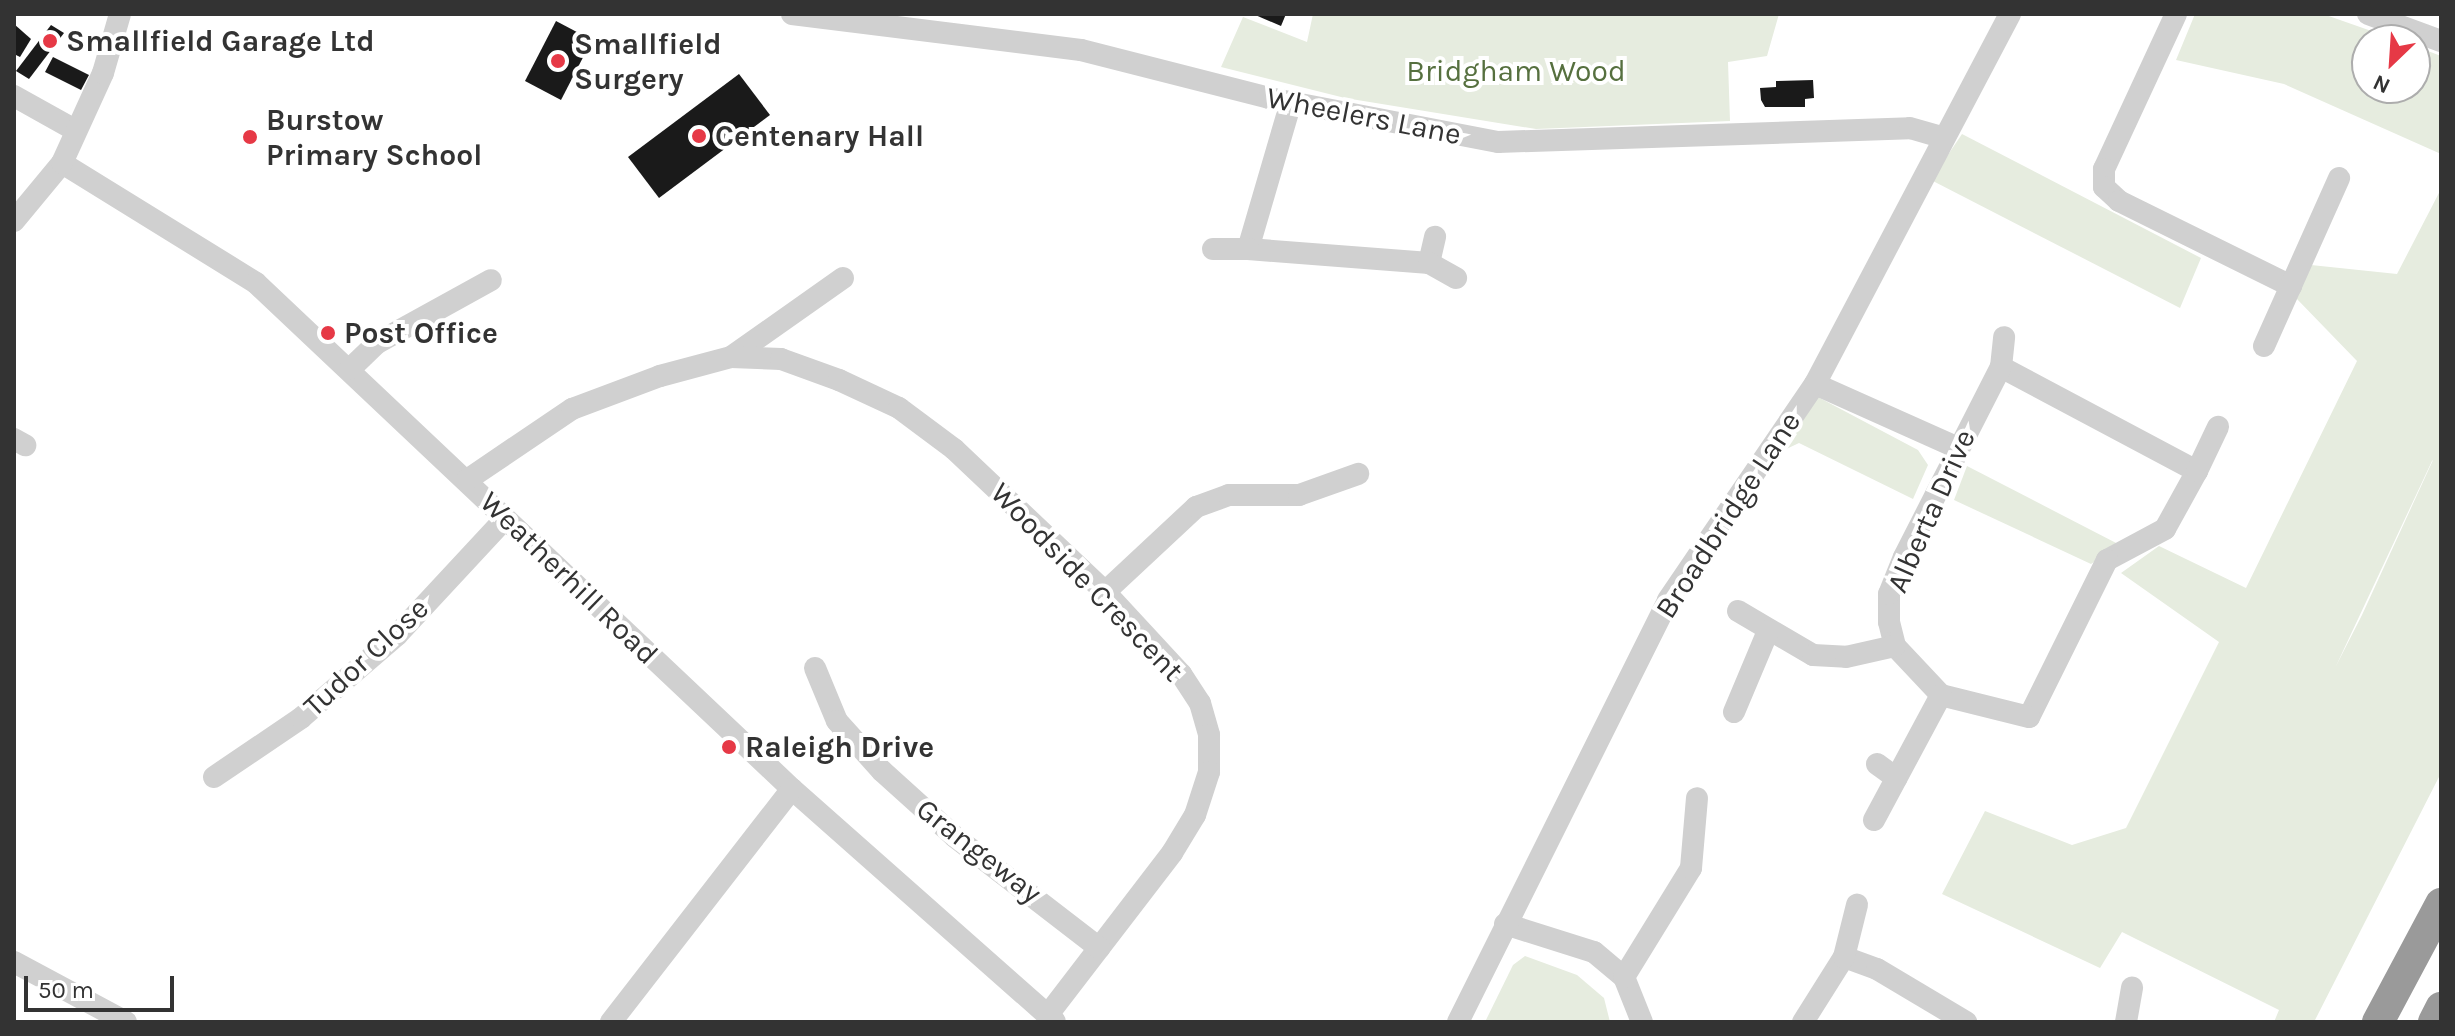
<!DOCTYPE html>
<style>
body{margin:0}
#map{position:relative;width:2455px;height:1036px;overflow:hidden;background:#fff;font-family:Karla,sans-serif}
div>[style]{position:absolute}
.green>*{inset:0;background:#e6ecdf}
.building>*{inset:0;background:#1a1a1a}
.minor>*{height:22px;margin:-11px;padding:0 11px;transform-origin:11px;border-radius:11px;background:#d0d0d0}
.highway>*{height:32px;margin:-16px;padding:0 16px;transform-origin:16px;border-radius:16px;background:#9a9a9a}
.dots>*{width:22px;height:22px;translate:-50% -50%;box-sizing:border-box;border:4px solid #fff;border-radius:50%}
span{translate:-50% -50%;white-space:nowrap;text-align:center;line-height:1.15;-webkit-text-stroke:8px #fff;paint-order:stroke}
.poi-label{font-size:30px;color:#333;font-weight:700}
.left{translate:0 -50%;text-align:left}
.park-label{font-size:30px;color:#56703f}
.street-label{font-size:30px;color:#333}
.frame{position:absolute;inset:0;border:16px solid #333;pointer-events:none}
.north{position:absolute;left:2351px;top:24px;width:80px;height:80px;box-sizing:border-box;background:#fff;border:2px solid #adadad;border-radius:50%;rotate:205deg;font-size:22px;font-weight:700;line-height:32px;text-align:center;color:#333}
.north::after{content:'';display:block;margin:auto;width:28px;height:36px;background:#e63946;clip-path:polygon(50% 0,100% 100%,50% 72%,0 100%)}
.scale{position:absolute;left:24px;top:976px;width:150px;height:36px;box-sizing:border-box;border:4px solid #333;border-top:0;padding-left:10px;font-size:24px;line-height:28px;white-space:nowrap;color:#333;-webkit-text-stroke:6px #fff;paint-order:stroke}
</style>
<div id="map">
<div class="green">
<div style="clip-path:polygon(1313px 14px,1779px 14px,1767px 56px,1728px 62px,1730px 121px,1536px 129px,1345px 98px,1221px 67px,1243px 17px,1307px 42px)"></div>
<div style="clip-path:polygon(2195px 14px,2323px 14px,2397px 40px,2367px 40px,2367px 88px,2415px 88px,2415px 46px,2441px 56px,2441px 154px,2284px 84px,2176px 60px)"></div>
<div style="clip-path:polygon(1962px 134px,2201px 258px,2180px 308px,1931px 180px)"></div>
<div style="clip-path:polygon(evenodd,2441px 189px,2441px 773px,2314px 1022px,2274px 1022px,2279px 1010px,2122px 932px,2100px 968px,1942px 894px,1985px 811px,2072px 845px,2126px 828px,2219px 642px,2121px 573px,2159px 546px,2246px 588px,2357px 361px,2296px 298px,2311px 265px,2397px 274px,2441px 189px,2433px 460px,2362px 615px,2336px 666px,2432px 461px,2433px 460px)"></div>
<div style="clip-path:polygon(1816px 396px,1918px 450px,1928px 465px,1913px 499px,1799px 443px,1765px 459px)"></div>
<div style="clip-path:polygon(1967px 466px,2120px 545px,2091px 564px,1954px 500px)"></div>
<div style="clip-path:polygon(1525px 956px,1577px 975px,1604px 998px,1610px 1022px,1485px 1022px,1513px 965px)"></div>
</div>
<div class="building">
<div style="clip-path:polygon(1253px 14px,1286px 14px,1281px 26px)"></div>
<div style="clip-path:polygon(556px 21px,592px 40px,561px 100px,525px 81px)"></div>
<div style="clip-path:polygon(14px 24px,31px 39px,20px 57px,14px 54px)"></div>
<div style="clip-path:polygon(51px 25px,64px 33px,29px 79px,16px 71px)"></div>
<div style="clip-path:polygon(53px 57px,89px 75px,81px 90px,45px 72px)"></div>
<div style="clip-path:polygon(739px 74px,770px 115px,659px 198px,628px 157px)"></div>
<div style="clip-path:polygon(1813px 80px,1814px 98px,1805px 99px,1805px 107px,1765px 107px,1761px 100px,1760px 88px,1776px 87px,1776px 81px)"></div>
</div>
<div class="minor">
<div style="left:792px;top:14px;width:291px;rotate:7.1deg"></div>
<div style="left:1081px;top:50px;width:194px;rotate:14.3deg"></div>
<div style="left:1269px;top:98px;width:233px;rotate:10.9deg"></div>
<div style="left:1498px;top:142px;width:412px;rotate:-1.9deg"></div>
<div style="left:1910px;top:128px;width:33px;rotate:16deg"></div>
<div style="left:2176px;top:14px;width:171px;rotate:114.9deg"></div>
<div style="left:2104px;top:169px;width:18px;rotate:90deg"></div>
<div style="left:2104px;top:187px;width:21px;rotate:43deg"></div>
<div style="left:2119px;top:201px;width:192px;rotate:26.3deg"></div>
<div style="left:2368px;top:14px;width:78px;rotate:20.3deg"></div>
<div style="left:14px;top:96px;width:70px;rotate:29.1deg"></div>
<div style="left:1291px;top:102px;width:153px;rotate:106.3deg"></div>
<div style="left:1248px;top:249px;width:182px;rotate:4.4deg"></div>
<div style="left:1429px;top:263px;width:27px;rotate:-77deg"></div>
<div style="left:62px;top:163px;width:228px;rotate:31.7deg"></div>
<div style="left:256px;top:283px;width:737px;rotate:43.35deg"></div>
<div style="left:792px;top:789px;width:351px;rotate:41.5deg"></div>
<div style="left:14px;top:221px;width:75px;rotate:-50.4deg"></div>
<div style="left:62px;top:163px;width:99px;rotate:-65.5deg"></div>
<div style="left:103px;top:73px;width:61px;rotate:-73.9deg"></div>
<div style="left:1213px;top:249px;width:35px"></div>
<div style="left:1429px;top:263px;width:31px;rotate:29deg"></div>
<div style="left:2264px;top:346px;width:184px;rotate:-65.9deg"></div>
<div style="left:731px;top:357px;width:137px;rotate:-35.2deg"></div>
<div style="left:2001px;top:367px;width:222px;rotate:28deg"></div>
<div style="left:2197px;top:471px;width:66px;rotate:118.9deg"></div>
<div style="left:2165px;top:529px;width:66px;rotate:151.9deg"></div>
<div style="left:2107px;top:560px;width:175px;rotate:116.4deg"></div>
<div style="left:2029px;top:717px;width:91px;rotate:-166deg"></div>
<div style="left:1941px;top:695px;width:67px;rotate:-133.2deg"></div>
<div style="left:1895px;top:646px;width:25px;rotate:-104deg"></div>
<div style="left:1889px;top:622px;width:28px;rotate:-90deg"></div>
<div style="left:1889px;top:594px;width:40px;rotate:-68deg"></div>
<div style="left:1904px;top:557px;width:213px;rotate:-63deg"></div>
<div style="left:2001px;top:367px;width:30px;rotate:-84deg"></div>
<div style="left:350px;top:369px;width:37px;rotate:-44deg"></div>
<div style="left:377px;top:343px;width:130px;rotate:-28.9deg"></div>
<div style="left:1815px;top:384px;width:154px;rotate:24.1deg"></div>
<div style="left:14px;top:439px;width:13px;rotate:29deg"></div>
<div style="left:2197px;top:471px;width:49px;rotate:-64.5deg"></div>
<div style="left:467px;top:480px;width:127px;rotate:-34.1deg"></div>
<div style="left:572px;top:409px;width:94px;rotate:-20.6deg"></div>
<div style="left:660px;top:376px;width:73px;rotate:-15deg"></div>
<div style="left:731px;top:357px;width:50px;rotate:2.3deg"></div>
<div style="left:781px;top:359px;width:62px;rotate:19.9deg"></div>
<div style="left:839px;top:380px;width:66px;rotate:25deg"></div>
<div style="left:899px;top:408px;width:69px;rotate:36.7deg"></div>
<div style="left:954px;top:449px;width:208px;rotate:43.4deg"></div>
<div style="left:1105px;top:592px;width:112px;rotate:47.2deg"></div>
<div style="left:1181px;top:674px;width:35px;rotate:57deg"></div>
<div style="left:1200px;top:703px;width:33px;rotate:74deg"></div>
<div style="left:1209px;top:735px;width:37px;rotate:90deg"></div>
<div style="left:1209px;top:772px;width:45px;rotate:108deg"></div>
<div style="left:1195px;top:815px;width:44px;rotate:121.2deg"></div>
<div style="left:1172px;top:853px;width:205px;rotate:127.5deg"></div>
<div style="left:1105px;top:592px;width:125px;rotate:-43deg"></div>
<div style="left:1196px;top:507px;width:35px;rotate:-20deg"></div>
<div style="left:1229px;top:495px;width:70px"></div>
<div style="left:1299px;top:495px;width:63px;rotate:-19.6deg"></div>
<div style="left:1738px;top:611px;width:87px;rotate:30.4deg"></div>
<div style="left:1813px;top:655px;width:33px;rotate:3deg"></div>
<div style="left:1846px;top:657px;width:50px;rotate:-12.7deg"></div>
<div style="left:815px;top:668px;width:57px;rotate:67.5deg"></div>
<div style="left:837px;top:721px;width:67px;rotate:48deg"></div>
<div style="left:882px;top:771px;width:98px;rotate:42.1deg"></div>
<div style="left:955px;top:837px;width:182px;rotate:37.6deg"></div>
<div style="left:1734px;top:712px;width:88px;rotate:-67.2deg"></div>
<div style="left:1877px;top:764px;width:24px;rotate:36deg"></div>
<div style="left:214px;top:777px;width:105px;rotate:-34.1deg"></div>
<div style="left:301px;top:718px;width:127px;rotate:-40.8deg"></div>
<div style="left:397px;top:635px;width:157px;rotate:-47.1deg"></div>
<div style="left:1874px;top:820px;width:142px;rotate:-61.8deg"></div>
<div style="left:1505px;top:924px;width:93px;rotate:17.5deg"></div>
<div style="left:1594px;top:952px;width:39px;rotate:40deg"></div>
<div style="left:1624px;top:977px;width:48px;rotate:68.2deg"></div>
<div style="left:1844px;top:957px;width:35px;rotate:20deg"></div>
<div style="left:1877px;top:969px;width:104px;rotate:30.8deg"></div>
<div style="left:14px;top:962px;width:127px;rotate:28.2deg"></div>
<div style="left:1624px;top:977px;width:128px;rotate:-58.4deg"></div>
<div style="left:1691px;top:868px;width:70px;rotate:-85.1deg"></div>
<div style="left:611px;top:1022px;width:295px;rotate:-52.2deg"></div>
<div style="left:1458px;top:1022px;width:471px;rotate:-63.5deg"></div>
<div style="left:1668px;top:600px;width:261px;rotate:-55.8deg"></div>
<div style="left:1815px;top:384px;width:418px;rotate:-62.2deg"></div>
<div style="left:1803px;top:1022px;width:77px;rotate:-57.8deg"></div>
<div style="left:1844px;top:957px;width:54px;rotate:-76deg"></div>
<div style="left:2126px;top:1022px;width:35px;rotate:-80deg"></div>
</div>
<div class="highway">
<div style="left:2378px;top:1022px;width:134px;rotate:-61.9deg"></div>
<div style="left:2434px;top:1022px;width:16px;rotate:-63deg"></div>
</div>
<div class="dots">
<div style="left:50px;top:41px;background:#e63946"></div>
<div style="left:558px;top:61px;background:#e63946"></div>
<div style="left:699px;top:136px;background:#e63946"></div>
<div style="left:250px;top:137px;background:#e63946"></div>
<div style="left:328px;top:333px;background:#e63946"></div>
<div style="left:729px;top:747px;background:#e63946"></div>
</div>
<div class="poi-label">
<span class="left" style="left:66px;top:41px">Smallfield Garage Ltd</span>
<span class="left" style="left:574px;top:61px">Smallfield<br>Surgery</span>
<span class="left" style="left:266px;top:137px">Burstow<br>Primary School</span>
<span class="left" style="left:715px;top:136px">Centenary Hall</span>
<span class="left" style="left:344px;top:333px">Post Office</span>
<span class="left" style="left:745px;top:747px">Raleigh Drive</span>
</div>
<div class="park-label">
<span style="left:1516px;top:71px">Bridgham Wood</span>
</div>
<div class="street-label">
<span style="left:1364px;top:116px;rotate:11deg">Wheelers Lane</span>
<span style="left:1931px;top:511px;rotate:-66deg">Alberta Drive</span>
<span style="left:1728px;top:515px;rotate:-57deg">Broadbridge Lane</span>
<span style="left:569px;top:578px;rotate:44deg">Weatherhill Road</span>
<span style="left:1087px;top:582px;rotate:46deg">Woodside Crescent</span>
<span style="left:366px;top:657px;rotate:-43deg">Tudor Close</span>
<span style="left:979px;top:851px;rotate:38deg">Grangeway</span>
</div>
<div class="frame"></div>
<div class="north">N</div>
<div class="scale">50 m</div>
</div>
